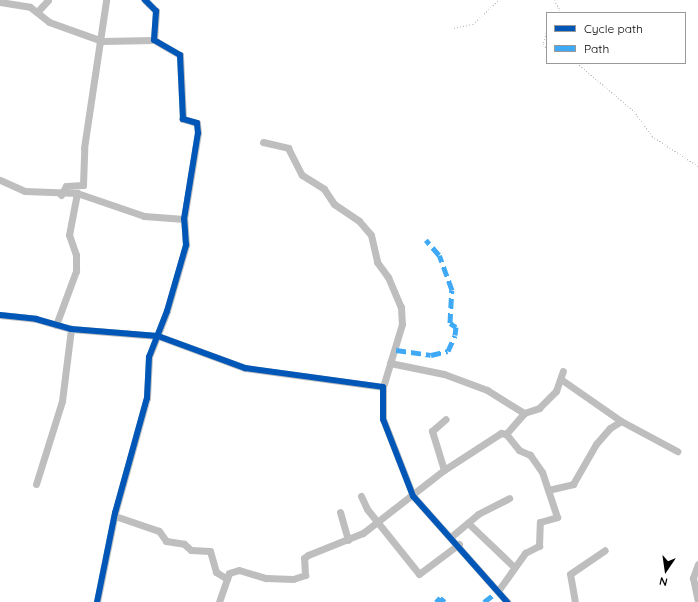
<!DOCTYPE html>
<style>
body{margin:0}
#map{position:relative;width:698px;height:602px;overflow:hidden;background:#fff;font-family:Quicksand,sans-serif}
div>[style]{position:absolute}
.path>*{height:1px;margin-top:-0.5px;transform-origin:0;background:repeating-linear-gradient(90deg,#b8b8b8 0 1px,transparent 0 3px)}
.minor>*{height:7px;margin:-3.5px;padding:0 3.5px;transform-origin:3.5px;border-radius:3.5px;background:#bebebe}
.quiet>*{height:5px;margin-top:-2.5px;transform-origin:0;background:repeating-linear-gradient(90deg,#3fa9f5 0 10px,transparent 0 15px)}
.cycleway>*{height:6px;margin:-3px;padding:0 3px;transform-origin:3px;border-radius:3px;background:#0057b8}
span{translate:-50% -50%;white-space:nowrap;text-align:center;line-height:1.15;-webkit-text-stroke:3px #fff;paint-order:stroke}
.legend{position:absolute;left:546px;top:12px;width:140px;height:52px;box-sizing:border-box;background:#fff;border:1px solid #999;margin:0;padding:5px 7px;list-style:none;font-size:12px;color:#000}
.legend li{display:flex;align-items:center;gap:8px;height:20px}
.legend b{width:20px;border:1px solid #999}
.north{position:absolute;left:646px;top:550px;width:40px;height:40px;-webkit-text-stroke:3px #fff;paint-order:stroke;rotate:193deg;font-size:11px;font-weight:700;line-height:16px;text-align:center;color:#000}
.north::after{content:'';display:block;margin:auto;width:14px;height:18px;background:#000;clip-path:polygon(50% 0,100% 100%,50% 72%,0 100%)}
</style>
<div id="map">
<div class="path">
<div style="left:554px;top:0;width:12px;rotate:59deg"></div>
<div style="left:560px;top:10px;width:4px;rotate:124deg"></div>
<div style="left:454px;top:28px;width:19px;rotate:-12deg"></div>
<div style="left:473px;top:24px;width:35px;rotate:-43deg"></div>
<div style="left:547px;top:30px;width:15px;rotate:106deg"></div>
<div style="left:543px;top:44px;width:6px;rotate:51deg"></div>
<div style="left:577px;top:63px;width:75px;rotate:40.1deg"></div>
<div style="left:634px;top:111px;width:31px;rotate:54deg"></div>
<div style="left:652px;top:136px;width:55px;rotate:33.1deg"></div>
</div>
<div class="minor">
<div style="left:0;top:2px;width:30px;rotate:9deg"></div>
<div style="left:30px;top:7px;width:24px;rotate:38deg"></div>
<div style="left:49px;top:22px;width:56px;rotate:19.7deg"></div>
<div style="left:102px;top:41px;width:52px;rotate:-1.1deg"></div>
<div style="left:37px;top:12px;width:16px;rotate:-47deg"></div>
<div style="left:263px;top:142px;width:26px;rotate:13deg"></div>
<div style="left:288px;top:148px;width:30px;rotate:63deg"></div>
<div style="left:302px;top:175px;width:26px;rotate:32deg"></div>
<div style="left:324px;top:189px;width:18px;rotate:56deg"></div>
<div style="left:334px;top:204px;width:30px;rotate:34deg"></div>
<div style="left:359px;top:221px;width:18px;rotate:49deg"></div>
<div style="left:371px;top:235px;width:28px;rotate:77deg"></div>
<div style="left:377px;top:262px;width:19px;rotate:54deg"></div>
<div style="left:388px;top:277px;width:33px;rotate:67deg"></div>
<div style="left:401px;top:307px;width:17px;rotate:87deg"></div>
<div style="left:402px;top:324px;width:66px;rotate:106.8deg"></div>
<div style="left:0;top:180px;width:27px;rotate:24deg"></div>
<div style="left:25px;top:191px;width:52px;rotate:2.2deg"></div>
<div style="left:77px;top:193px;width:71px;rotate:18.9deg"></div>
<div style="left:144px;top:216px;width:40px;rotate:4.3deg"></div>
<div style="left:61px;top:195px;width:10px;rotate:-61deg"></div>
<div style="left:66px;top:186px;width:17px;rotate:-3deg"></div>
<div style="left:83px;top:185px;width:37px;rotate:-88deg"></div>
<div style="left:84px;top:148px;width:150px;rotate:-81.5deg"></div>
<div style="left:0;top:315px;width:36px;rotate:6deg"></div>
<div style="left:36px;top:319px;width:36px;rotate:16deg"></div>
<div style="left:71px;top:329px;width:87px;rotate:4.6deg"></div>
<div style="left:158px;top:336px;width:93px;rotate:20.2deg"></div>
<div style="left:245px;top:368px;width:139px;rotate:7.8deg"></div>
<div style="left:383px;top:387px;width:32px;rotate:90deg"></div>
<div style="left:383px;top:419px;width:83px;rotate:68.7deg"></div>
<div style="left:413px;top:496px;width:142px;rotate:48.4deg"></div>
<div style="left:56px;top:325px;width:58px;rotate:-69.7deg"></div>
<div style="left:76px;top:271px;width:16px;rotate:-90deg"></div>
<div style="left:76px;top:255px;width:21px;rotate:-109deg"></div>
<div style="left:69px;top:235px;width:43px;rotate:-79.2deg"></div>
<div style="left:390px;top:363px;width:55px;rotate:11.5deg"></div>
<div style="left:444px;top:374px;width:46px;rotate:20.4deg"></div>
<div style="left:487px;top:390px;width:44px;rotate:31.9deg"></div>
<div style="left:524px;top:413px;width:16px;rotate:-18deg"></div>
<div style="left:539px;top:408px;width:24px;rotate:-45deg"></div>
<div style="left:556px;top:391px;width:21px;rotate:-71deg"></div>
<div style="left:562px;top:380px;width:72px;rotate:34.8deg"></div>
<div style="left:444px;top:470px;width:41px;rotate:-107.1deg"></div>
<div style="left:432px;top:431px;width:18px;rotate:-41deg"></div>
<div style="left:36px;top:484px;width:87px;rotate:-72.6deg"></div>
<div style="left:62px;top:401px;width:73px;rotate:-82.9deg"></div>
<div style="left:548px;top:490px;width:26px;rotate:-13deg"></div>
<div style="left:573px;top:484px;width:46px;rotate:-60.1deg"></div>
<div style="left:596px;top:444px;width:21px;rotate:-49deg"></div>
<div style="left:610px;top:428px;width:13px;rotate:-32deg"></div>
<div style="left:621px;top:421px;width:64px;rotate:28.2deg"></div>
<div style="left:361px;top:496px;width:14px;rotate:65deg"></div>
<div style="left:367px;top:509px;width:83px;rotate:51.3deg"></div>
<div style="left:419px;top:574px;width:50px;rotate:-36.9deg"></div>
<div style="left:340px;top:512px;width:29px;rotate:74deg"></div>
<div style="left:115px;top:516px;width:46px;rotate:18.8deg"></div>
<div style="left:159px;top:531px;width:12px;rotate:55deg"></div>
<div style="left:166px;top:541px;width:18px;rotate:9deg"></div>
<div style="left:184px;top:544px;width:9px;rotate:41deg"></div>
<div style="left:191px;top:550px;width:19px;rotate:3deg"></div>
<div style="left:210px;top:551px;width:22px;rotate:74deg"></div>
<div style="left:216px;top:572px;width:13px;rotate:32deg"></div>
<div style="left:227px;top:579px;width:6px;rotate:-72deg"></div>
<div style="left:229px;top:573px;width:10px;rotate:-17deg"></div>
<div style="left:239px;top:570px;width:28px;rotate:17deg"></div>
<div style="left:266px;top:578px;width:27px;rotate:2deg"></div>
<div style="left:293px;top:579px;width:13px;rotate:-18deg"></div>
<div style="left:305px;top:575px;width:17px;rotate:-93deg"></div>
<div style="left:304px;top:558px;width:5px;rotate:-37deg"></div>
<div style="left:308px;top:555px;width:59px;rotate:-21.8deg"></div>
<div style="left:363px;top:533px;width:103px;rotate:-37.9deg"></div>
<div style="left:444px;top:470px;width:68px;rotate:-33deg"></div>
<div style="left:501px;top:433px;width:5px;rotate:11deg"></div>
<div style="left:468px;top:523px;width:64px;rotate:43.7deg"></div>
<div style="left:452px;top:536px;width:34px;rotate:-40deg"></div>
<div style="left:478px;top:514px;width:35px;rotate:-27deg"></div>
<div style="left:698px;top:564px;width:15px;rotate:110deg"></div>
<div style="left:693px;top:578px;width:24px;rotate:78deg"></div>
<div style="left:498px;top:591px;width:47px;rotate:-54.6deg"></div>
<div style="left:525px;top:553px;width:16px;rotate:-27deg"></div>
<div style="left:539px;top:546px;width:24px;rotate:-88deg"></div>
<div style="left:540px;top:522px;width:18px;rotate:-16deg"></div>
<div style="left:557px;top:517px;width:47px;rotate:-108.4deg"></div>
<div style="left:542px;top:472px;width:21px;rotate:-125deg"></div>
<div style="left:530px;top:455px;width:12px;rotate:-156deg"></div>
<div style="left:519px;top:450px;width:21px;rotate:-129deg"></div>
<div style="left:506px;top:434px;width:28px;rotate:-49deg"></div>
<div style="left:97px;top:602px;width:91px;rotate:-78.6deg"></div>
<div style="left:115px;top:513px;width:119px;rotate:-74.5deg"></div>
<div style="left:147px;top:398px;width:41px;rotate:-87.2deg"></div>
<div style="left:149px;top:357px;width:49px;rotate:-68.6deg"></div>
<div style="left:167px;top:311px;width:69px;rotate:-73.9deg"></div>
<div style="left:186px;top:245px;width:26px;rotate:-94deg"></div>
<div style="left:184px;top:219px;width:87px;rotate:-80.8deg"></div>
<div style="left:198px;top:133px;width:10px;rotate:-96deg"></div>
<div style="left:197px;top:123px;width:15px;rotate:-164deg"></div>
<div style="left:183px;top:119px;width:64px;rotate:-92.7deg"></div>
<div style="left:180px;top:55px;width:30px;rotate:-150deg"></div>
<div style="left:154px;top:40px;width:29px;rotate:-86deg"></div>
<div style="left:156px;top:11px;width:16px;rotate:-135deg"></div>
<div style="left:219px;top:602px;width:24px;rotate:-71deg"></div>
<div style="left:575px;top:602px;width:28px;rotate:-100deg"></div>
<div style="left:570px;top:574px;width:42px;rotate:-34.4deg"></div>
</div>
<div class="quiet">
<div style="left:396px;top:350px;width:35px;rotate:8deg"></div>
<div style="left:431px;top:355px;width:17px;rotate:-13deg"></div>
<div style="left:448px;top:351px;width:17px;rotate:-66deg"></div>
<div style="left:455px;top:335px;width:8px;rotate:-83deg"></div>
<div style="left:456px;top:327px;width:7px;rotate:-146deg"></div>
<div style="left:450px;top:323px;width:33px;rotate:-87deg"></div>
<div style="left:452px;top:290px;width:37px;rotate:-110deg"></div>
<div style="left:439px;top:255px;width:20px;rotate:-131deg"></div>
<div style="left:436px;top:602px;width:6px;rotate:-45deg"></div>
<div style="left:440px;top:598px;width:6px;rotate:39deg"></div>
<div style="left:484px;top:602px;width:18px;rotate:-38deg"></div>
</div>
<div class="cycleway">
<div style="left:0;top:315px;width:36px;rotate:6deg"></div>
<div style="left:36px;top:319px;width:36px;rotate:16deg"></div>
<div style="left:71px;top:329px;width:87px;rotate:4.6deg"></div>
<div style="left:158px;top:336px;width:93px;rotate:20.2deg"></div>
<div style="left:245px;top:368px;width:139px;rotate:7.8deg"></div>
<div style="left:383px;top:387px;width:32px;rotate:90deg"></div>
<div style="left:383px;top:419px;width:83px;rotate:68.7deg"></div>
<div style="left:413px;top:496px;width:142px;rotate:48.4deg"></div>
<div style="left:97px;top:602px;width:91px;rotate:-78.6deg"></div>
<div style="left:115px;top:513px;width:119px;rotate:-74.5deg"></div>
<div style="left:147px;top:398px;width:41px;rotate:-87.2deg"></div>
<div style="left:149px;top:357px;width:49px;rotate:-68.6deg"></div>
<div style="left:167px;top:311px;width:69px;rotate:-73.9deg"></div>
<div style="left:186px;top:245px;width:26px;rotate:-94deg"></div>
<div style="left:184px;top:219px;width:87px;rotate:-80.8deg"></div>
<div style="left:198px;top:133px;width:10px;rotate:-96deg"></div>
<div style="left:197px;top:123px;width:15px;rotate:-164deg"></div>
<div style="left:183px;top:119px;width:64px;rotate:-92.7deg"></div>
<div style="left:180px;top:55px;width:30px;rotate:-150deg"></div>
<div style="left:154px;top:40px;width:29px;rotate:-86deg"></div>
<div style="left:156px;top:11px;width:16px;rotate:-135deg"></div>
</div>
<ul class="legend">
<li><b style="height:5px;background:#0057b8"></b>Cycle path</li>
<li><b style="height:5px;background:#3fa9f5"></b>Path</li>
</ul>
<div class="north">N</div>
</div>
